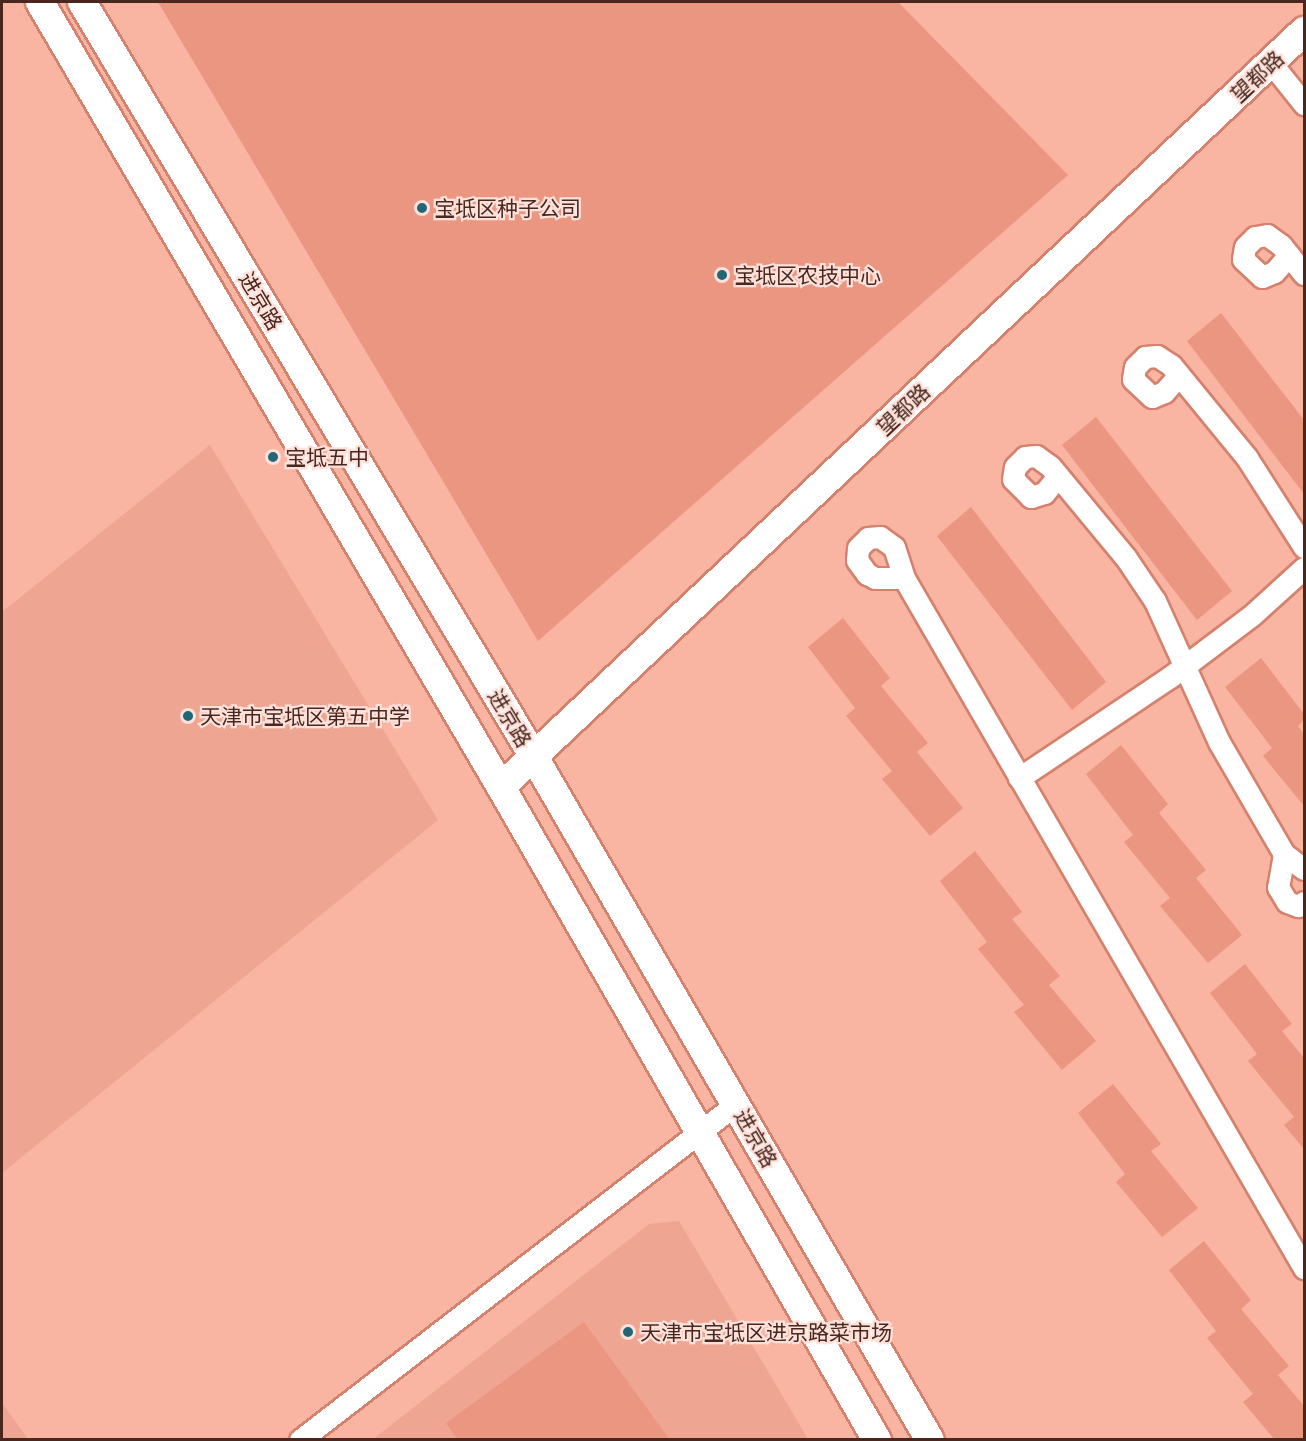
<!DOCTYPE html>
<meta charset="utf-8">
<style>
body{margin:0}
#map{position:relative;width:1306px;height:1441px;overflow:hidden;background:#fab4a2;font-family:Quicksand,"Noto Sans SC",sans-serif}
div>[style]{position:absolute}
.built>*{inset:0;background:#eea592}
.building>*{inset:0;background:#eb9681}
.roads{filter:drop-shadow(2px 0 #d4826d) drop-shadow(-2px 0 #d4826d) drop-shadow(0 2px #d4826d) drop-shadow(0 -2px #d4826d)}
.street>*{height:21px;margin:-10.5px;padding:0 10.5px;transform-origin:10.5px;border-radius:10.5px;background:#fff}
.secondary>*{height:28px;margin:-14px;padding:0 14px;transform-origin:14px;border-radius:14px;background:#fff}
.dots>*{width:16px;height:16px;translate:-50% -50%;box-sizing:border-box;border:3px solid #fde1da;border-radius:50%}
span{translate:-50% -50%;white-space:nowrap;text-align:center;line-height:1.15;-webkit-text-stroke:4.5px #fde1da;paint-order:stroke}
.street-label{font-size:21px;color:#49271f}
.poi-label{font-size:21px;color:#49271f}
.left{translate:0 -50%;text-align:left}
.frame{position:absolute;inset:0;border:3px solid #49271f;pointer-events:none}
</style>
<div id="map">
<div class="built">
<div style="clip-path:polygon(210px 445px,438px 820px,2px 1173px,2px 612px)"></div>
<div style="clip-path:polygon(679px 1221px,808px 1439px,372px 1440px,649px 1224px)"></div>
<div style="clip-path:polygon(2px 1403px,28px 1439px,2px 1439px)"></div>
</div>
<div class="building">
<div style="clip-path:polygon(158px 2px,898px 2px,1068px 175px,538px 641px)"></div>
<div style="clip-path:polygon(1221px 313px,1304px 420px,1304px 494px,1187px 341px)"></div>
<div style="clip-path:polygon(1096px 417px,1232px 591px,1197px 620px,1062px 445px)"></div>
<div style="clip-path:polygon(971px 507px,1106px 682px,1072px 710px,937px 536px)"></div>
<div style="clip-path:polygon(843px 618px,890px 678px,881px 686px,928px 743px,917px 752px,963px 808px,930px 836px,882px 779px,892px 771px,846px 716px,855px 708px,808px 647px)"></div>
<div style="clip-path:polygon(1261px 658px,1304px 714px,1304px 720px,1298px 726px,1304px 734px,1304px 806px,1263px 756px,1272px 748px,1225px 687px)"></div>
<div style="clip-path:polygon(1121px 745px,1168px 804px,1159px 813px,1206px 870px,1196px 878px,1242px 935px,1208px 963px,1160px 906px,1170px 898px,1124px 842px,1133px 835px,1086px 774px)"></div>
<div style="clip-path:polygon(975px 851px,1022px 912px,1012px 919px,1060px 976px,1049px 985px,1096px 1041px,1062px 1070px,1014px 1012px,1024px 1005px,978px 949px,987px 942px,940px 881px)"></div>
<div style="clip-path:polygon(1245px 964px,1292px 1024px,1282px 1031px,1304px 1058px,1304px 1149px,1284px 1125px,1294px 1117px,1248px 1061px,1257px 1054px,1210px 993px)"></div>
<div style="clip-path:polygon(1113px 1084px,1161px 1144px,1151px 1151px,1198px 1208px,1162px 1237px,1116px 1182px,1125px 1174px,1078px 1113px)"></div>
<div style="clip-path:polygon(1204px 1241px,1251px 1300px,1241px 1309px,1289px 1366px,1278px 1375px,1304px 1406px,1304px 1440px,1275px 1440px,1243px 1402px,1253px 1394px,1207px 1338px,1216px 1331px,1169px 1270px)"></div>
<div style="clip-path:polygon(584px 1322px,670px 1440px,458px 1440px,446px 1423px)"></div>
</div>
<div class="roads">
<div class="street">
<div style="left:1271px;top:63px;width:53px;rotate:51.2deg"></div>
<div style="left:1289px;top:255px;width:23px;rotate:131deg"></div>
<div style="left:1274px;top:272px;width:13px;rotate:157deg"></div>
<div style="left:1262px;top:277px;width:26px;rotate:-137deg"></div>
<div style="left:1243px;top:259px;width:12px;rotate:-81deg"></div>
<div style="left:1245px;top:247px;width:14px;rotate:-45deg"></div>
<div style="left:1255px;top:237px;width:12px;rotate:-9deg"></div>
<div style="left:1267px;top:235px;width:17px;rotate:36deg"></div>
<div style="left:1281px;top:245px;width:37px;rotate:52deg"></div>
<div style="left:1179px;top:375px;width:23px;rotate:131deg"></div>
<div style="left:1164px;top:392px;width:13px;rotate:157deg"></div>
<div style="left:1152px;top:397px;width:26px;rotate:-137deg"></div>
<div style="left:1133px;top:379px;width:12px;rotate:-81deg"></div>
<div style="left:1135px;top:367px;width:14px;rotate:-45deg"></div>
<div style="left:1145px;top:357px;width:12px;rotate:-5deg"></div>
<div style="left:1157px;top:356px;width:17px;rotate:33deg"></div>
<div style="left:1171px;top:365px;width:120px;rotate:50.7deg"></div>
<div style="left:1247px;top:458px;width:106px;rotate:57.4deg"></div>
<div style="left:1058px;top:476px;width:22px;rotate:129deg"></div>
<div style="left:1044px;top:493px;width:14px;rotate:163deg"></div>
<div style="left:1031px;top:497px;width:25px;rotate:-135deg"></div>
<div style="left:1013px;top:479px;width:12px;rotate:-81deg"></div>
<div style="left:1015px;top:467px;width:14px;rotate:-45deg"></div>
<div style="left:1025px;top:457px;width:11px;rotate:-5deg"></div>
<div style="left:1036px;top:456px;width:17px;rotate:36deg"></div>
<div style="left:1050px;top:466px;width:119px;rotate:50.4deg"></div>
<div style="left:1126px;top:558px;width:52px;rotate:56deg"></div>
<div style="left:1155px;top:601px;width:155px;rotate:65.6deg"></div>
<div style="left:1219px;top:742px;width:129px;rotate:59.9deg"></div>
<div style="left:1284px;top:854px;width:25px;rotate:37deg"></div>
<div style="left:904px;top:578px;width:29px;rotate:180deg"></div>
<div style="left:875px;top:578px;width:9px;rotate:-153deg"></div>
<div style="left:867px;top:574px;width:17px;rotate:-126deg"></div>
<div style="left:857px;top:560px;width:12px;rotate:-85deg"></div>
<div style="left:858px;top:548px;width:14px;rotate:-45deg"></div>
<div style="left:868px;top:538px;width:12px;rotate:-5deg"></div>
<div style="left:880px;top:537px;width:17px;rotate:36deg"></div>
<div style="left:894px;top:547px;width:33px;rotate:72deg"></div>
<div style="left:904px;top:578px;width:798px;rotate:59.9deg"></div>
<div style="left:1019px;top:778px;width:182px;rotate:-33.8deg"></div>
<div style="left:1170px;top:677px;width:101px;rotate:-37deg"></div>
<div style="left:1251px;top:616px;width:72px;rotate:-42.2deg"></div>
<div style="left:1284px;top:854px;width:34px;rotate:100deg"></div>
<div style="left:1278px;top:887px;width:17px;rotate:59deg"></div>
<div style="left:1287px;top:902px;width:12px;rotate:20deg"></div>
<div style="left:1298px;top:906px;width:7px;rotate:-34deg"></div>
<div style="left:300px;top:1440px;width:550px;rotate:-37.62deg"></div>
</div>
<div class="secondary">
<div style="left:40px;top:2px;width:910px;rotate:59.58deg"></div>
<div style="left:501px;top:787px;width:754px;rotate:60.07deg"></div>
<div style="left:82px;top:2px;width:880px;rotate:59.09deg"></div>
<div style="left:534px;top:757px;width:789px;rotate:59.9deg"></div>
<div style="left:501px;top:787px;width:1103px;rotate:-43.27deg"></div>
</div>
</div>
<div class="dots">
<div style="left:422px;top:208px;background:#216776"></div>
<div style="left:722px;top:275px;background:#216776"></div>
<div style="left:273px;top:457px;background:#216776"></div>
<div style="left:188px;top:716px;background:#216776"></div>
<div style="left:628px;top:1332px;background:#216776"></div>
</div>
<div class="street-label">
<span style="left:1257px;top:76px;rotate:-43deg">望都路</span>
<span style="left:261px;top:301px;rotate:59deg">进京路</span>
<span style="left:903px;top:409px;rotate:-43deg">望都路</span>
<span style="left:510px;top:718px;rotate:59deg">进京路</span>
<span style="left:756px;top:1138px;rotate:60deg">进京路</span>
</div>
<div class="poi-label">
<span class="left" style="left:434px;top:208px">宝坻区种子公司</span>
<span class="left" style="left:734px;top:275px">宝坻区农技中心</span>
<span class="left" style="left:285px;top:457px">宝坻五中</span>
<span class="left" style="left:200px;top:716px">天津市宝坻区第五中学</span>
<span class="left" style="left:640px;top:1332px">天津市宝坻区进京路菜市场</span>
</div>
<div class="frame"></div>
</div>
